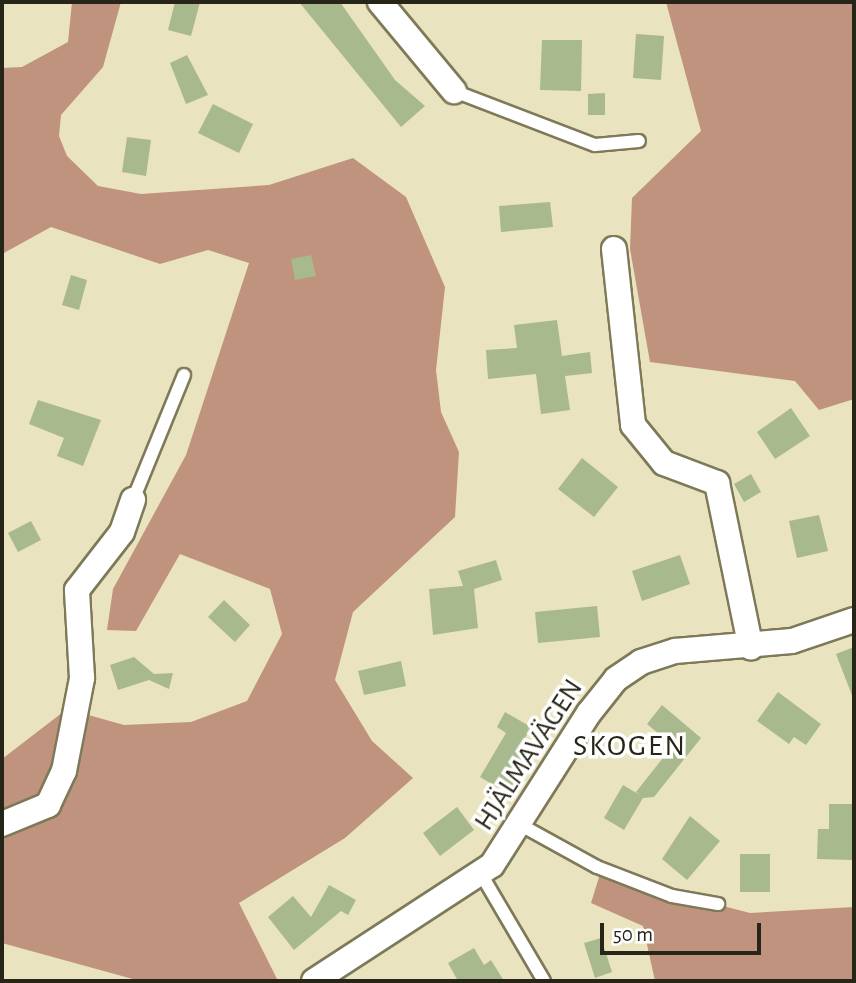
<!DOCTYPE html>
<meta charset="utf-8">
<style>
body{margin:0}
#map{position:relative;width:856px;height:983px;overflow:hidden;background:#e9e3bf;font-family:"Alegreya Sans",sans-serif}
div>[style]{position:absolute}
.forest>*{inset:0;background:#bf937d}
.building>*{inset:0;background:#a8b98e}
.roads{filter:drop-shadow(2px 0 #7e7958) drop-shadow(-2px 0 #7e7958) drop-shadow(0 2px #7e7958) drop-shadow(0 -2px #7e7958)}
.lane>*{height:12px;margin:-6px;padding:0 6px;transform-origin:6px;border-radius:6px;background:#fff}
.street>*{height:24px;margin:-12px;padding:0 12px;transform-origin:12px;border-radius:12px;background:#fff}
span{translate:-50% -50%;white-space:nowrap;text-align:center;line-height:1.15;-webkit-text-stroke:7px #fff;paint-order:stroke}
.street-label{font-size:28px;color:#272517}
.neighbourhood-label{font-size:30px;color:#272517;letter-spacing:2px}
.frame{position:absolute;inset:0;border:4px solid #272517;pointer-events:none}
.scale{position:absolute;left:600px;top:923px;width:161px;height:32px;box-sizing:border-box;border:4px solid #272517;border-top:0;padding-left:9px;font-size:21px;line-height:24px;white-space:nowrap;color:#272517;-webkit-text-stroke:5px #fff;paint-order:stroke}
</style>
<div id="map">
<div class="forest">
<div style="clip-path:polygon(72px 2px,121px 2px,103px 67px,61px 115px,59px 136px,67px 156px,98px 186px,141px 194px,269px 185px,353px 158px,406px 197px,445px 287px,436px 370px,441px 412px,459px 452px,455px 517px,353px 612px,335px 680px,372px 741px,413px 778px,345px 838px,239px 903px,278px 981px,140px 981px,2px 943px,2px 759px,67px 709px,124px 725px,191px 722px,247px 701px,282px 634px,270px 589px,180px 554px,136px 631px,107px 630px,113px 589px,186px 455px,249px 263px,208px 250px,160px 264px,51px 227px,2px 254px,2px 68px,22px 67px,68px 42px)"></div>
<div style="clip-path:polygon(666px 2px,854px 2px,854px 399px,819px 410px,795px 381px,650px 362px,630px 249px,632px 198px,701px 131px)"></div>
<div style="clip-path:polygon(600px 874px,750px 913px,854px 907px,854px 981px,655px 981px,643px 926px,591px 903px)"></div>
</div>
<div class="building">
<div style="clip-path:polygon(175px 2px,200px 2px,191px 36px,168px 30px)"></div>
<div style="clip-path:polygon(299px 2px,340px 2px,395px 80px,425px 106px,401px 127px)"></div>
<div style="clip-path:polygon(636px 34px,664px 36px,661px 80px,633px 78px)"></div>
<div style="clip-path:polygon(542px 40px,582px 40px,581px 91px,540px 90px)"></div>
<div style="clip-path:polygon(187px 55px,208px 95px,186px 104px,170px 63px)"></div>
<div style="clip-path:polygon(605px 93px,605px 115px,588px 115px,588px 94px)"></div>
<div style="clip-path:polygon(213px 104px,253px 124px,239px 153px,198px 133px)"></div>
<div style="clip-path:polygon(127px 137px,151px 140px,146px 176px,122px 172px)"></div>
<div style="clip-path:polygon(550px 202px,553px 227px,501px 232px,499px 206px)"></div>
<div style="clip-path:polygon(311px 255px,316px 276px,295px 280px,291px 259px)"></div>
<div style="clip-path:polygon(71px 275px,87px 280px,79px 310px,62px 305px)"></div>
<div style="clip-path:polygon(557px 320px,562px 356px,590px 352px,592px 373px,565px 376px,570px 410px,541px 414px,536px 374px,488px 379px,486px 350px,517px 348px,514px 325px)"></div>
<div style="clip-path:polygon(38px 400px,101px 420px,83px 466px,57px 456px,64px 438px,29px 424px)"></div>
<div style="clip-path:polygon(791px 408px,810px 436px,775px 459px,757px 432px)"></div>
<div style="clip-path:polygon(582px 458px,618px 487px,594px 517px,558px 489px)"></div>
<div style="clip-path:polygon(751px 474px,761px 492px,744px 502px,734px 484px)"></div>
<div style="clip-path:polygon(819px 515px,828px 551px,797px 558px,789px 521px)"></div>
<div style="clip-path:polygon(31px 521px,41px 540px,18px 552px,8px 533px)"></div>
<div style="clip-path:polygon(680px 555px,690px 584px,642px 601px,632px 571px)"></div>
<div style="clip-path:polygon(496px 560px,502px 580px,474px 589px,478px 628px,433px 635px,429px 589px,463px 586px,458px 571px)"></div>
<div style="clip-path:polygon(224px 600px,250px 625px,235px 642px,208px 617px)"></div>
<div style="clip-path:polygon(597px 606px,600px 637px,538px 643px,535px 612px)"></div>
<div style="clip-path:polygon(854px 647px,854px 698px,853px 698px,836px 654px)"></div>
<div style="clip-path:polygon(134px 657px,154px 674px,173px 673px,169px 689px,149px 680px,118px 690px,110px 665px)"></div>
<div style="clip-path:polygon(401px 661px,406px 686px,364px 695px,358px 671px)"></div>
<div style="clip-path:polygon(778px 692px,821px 724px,806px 745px,794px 737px,789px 744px,757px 721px)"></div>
<div style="clip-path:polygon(662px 705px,701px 738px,654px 797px,643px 798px,624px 830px,604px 818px,623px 785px,640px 795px,636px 792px,666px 754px,671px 744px,647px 724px)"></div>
<div style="clip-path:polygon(505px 712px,531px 727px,521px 745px,534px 752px,509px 794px,480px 777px,506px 733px,497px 727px)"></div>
<div style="clip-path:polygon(829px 804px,854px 804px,854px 860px,817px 859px,818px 829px,829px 829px)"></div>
<div style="clip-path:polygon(457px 807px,474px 830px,440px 856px,423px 833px)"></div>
<div style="clip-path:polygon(690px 816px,720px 841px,687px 880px,662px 859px)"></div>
<div style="clip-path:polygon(740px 854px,770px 854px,770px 892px,740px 892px)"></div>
<div style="clip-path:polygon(329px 885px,356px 900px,348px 915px,341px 911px,294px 950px,268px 917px,293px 896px,311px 917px)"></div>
<div style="clip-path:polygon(601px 938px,612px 972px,595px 978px,584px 943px)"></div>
<div style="clip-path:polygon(474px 948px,484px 965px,491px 960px,504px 981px,458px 981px,448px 963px)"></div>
</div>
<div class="roads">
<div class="lane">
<div style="left:454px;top:91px;width:151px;rotate:21deg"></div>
<div style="left:595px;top:145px;width:44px;rotate:-5.2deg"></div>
<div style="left:133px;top:500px;width:135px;rotate:-67.8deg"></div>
<div style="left:519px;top:824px;width:89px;rotate:28.9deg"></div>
<div style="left:597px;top:867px;width:80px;rotate:21.1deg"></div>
<div style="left:672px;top:896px;width:47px;rotate:9.9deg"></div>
<div style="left:481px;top:874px;width:124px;rotate:59.5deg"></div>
</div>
<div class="street">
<div style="left:380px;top:2px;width:116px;rotate:50.3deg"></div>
<div style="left:614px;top:249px;width:177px;rotate:83.8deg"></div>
<div style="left:633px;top:425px;width:49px;rotate:50.8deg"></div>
<div style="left:664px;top:463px;width:57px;rotate:20.7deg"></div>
<div style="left:717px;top:483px;width:168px;rotate:78.4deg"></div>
<div style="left:2px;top:824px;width:50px;rotate:-22.4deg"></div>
<div style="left:48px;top:805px;width:38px;rotate:-65deg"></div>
<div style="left:64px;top:771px;width:95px;rotate:-79deg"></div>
<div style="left:82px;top:678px;width:88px;rotate:-93.3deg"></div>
<div style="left:77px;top:590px;width:73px;rotate:-52.2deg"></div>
<div style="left:122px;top:532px;width:34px;rotate:-71deg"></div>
<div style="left:314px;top:981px;width:212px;rotate:-33.1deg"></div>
<div style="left:492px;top:865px;width:180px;rotate:-57.5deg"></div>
<div style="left:589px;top:713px;width:43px;rotate:-51.5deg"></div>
<div style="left:616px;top:679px;width:30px;rotate:-34deg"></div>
<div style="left:641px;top:662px;width:36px;rotate:-18deg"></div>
<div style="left:675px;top:651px;width:117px;rotate:-4.9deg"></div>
<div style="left:792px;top:641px;width:65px;rotate:-18.7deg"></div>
</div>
</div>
<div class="street-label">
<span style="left:529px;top:755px;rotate:-57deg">HJÄLMAVÄGEN</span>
</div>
<div class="neighbourhood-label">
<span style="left:630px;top:746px">SKOGEN</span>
</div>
<div class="frame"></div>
<div class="scale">50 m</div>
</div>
